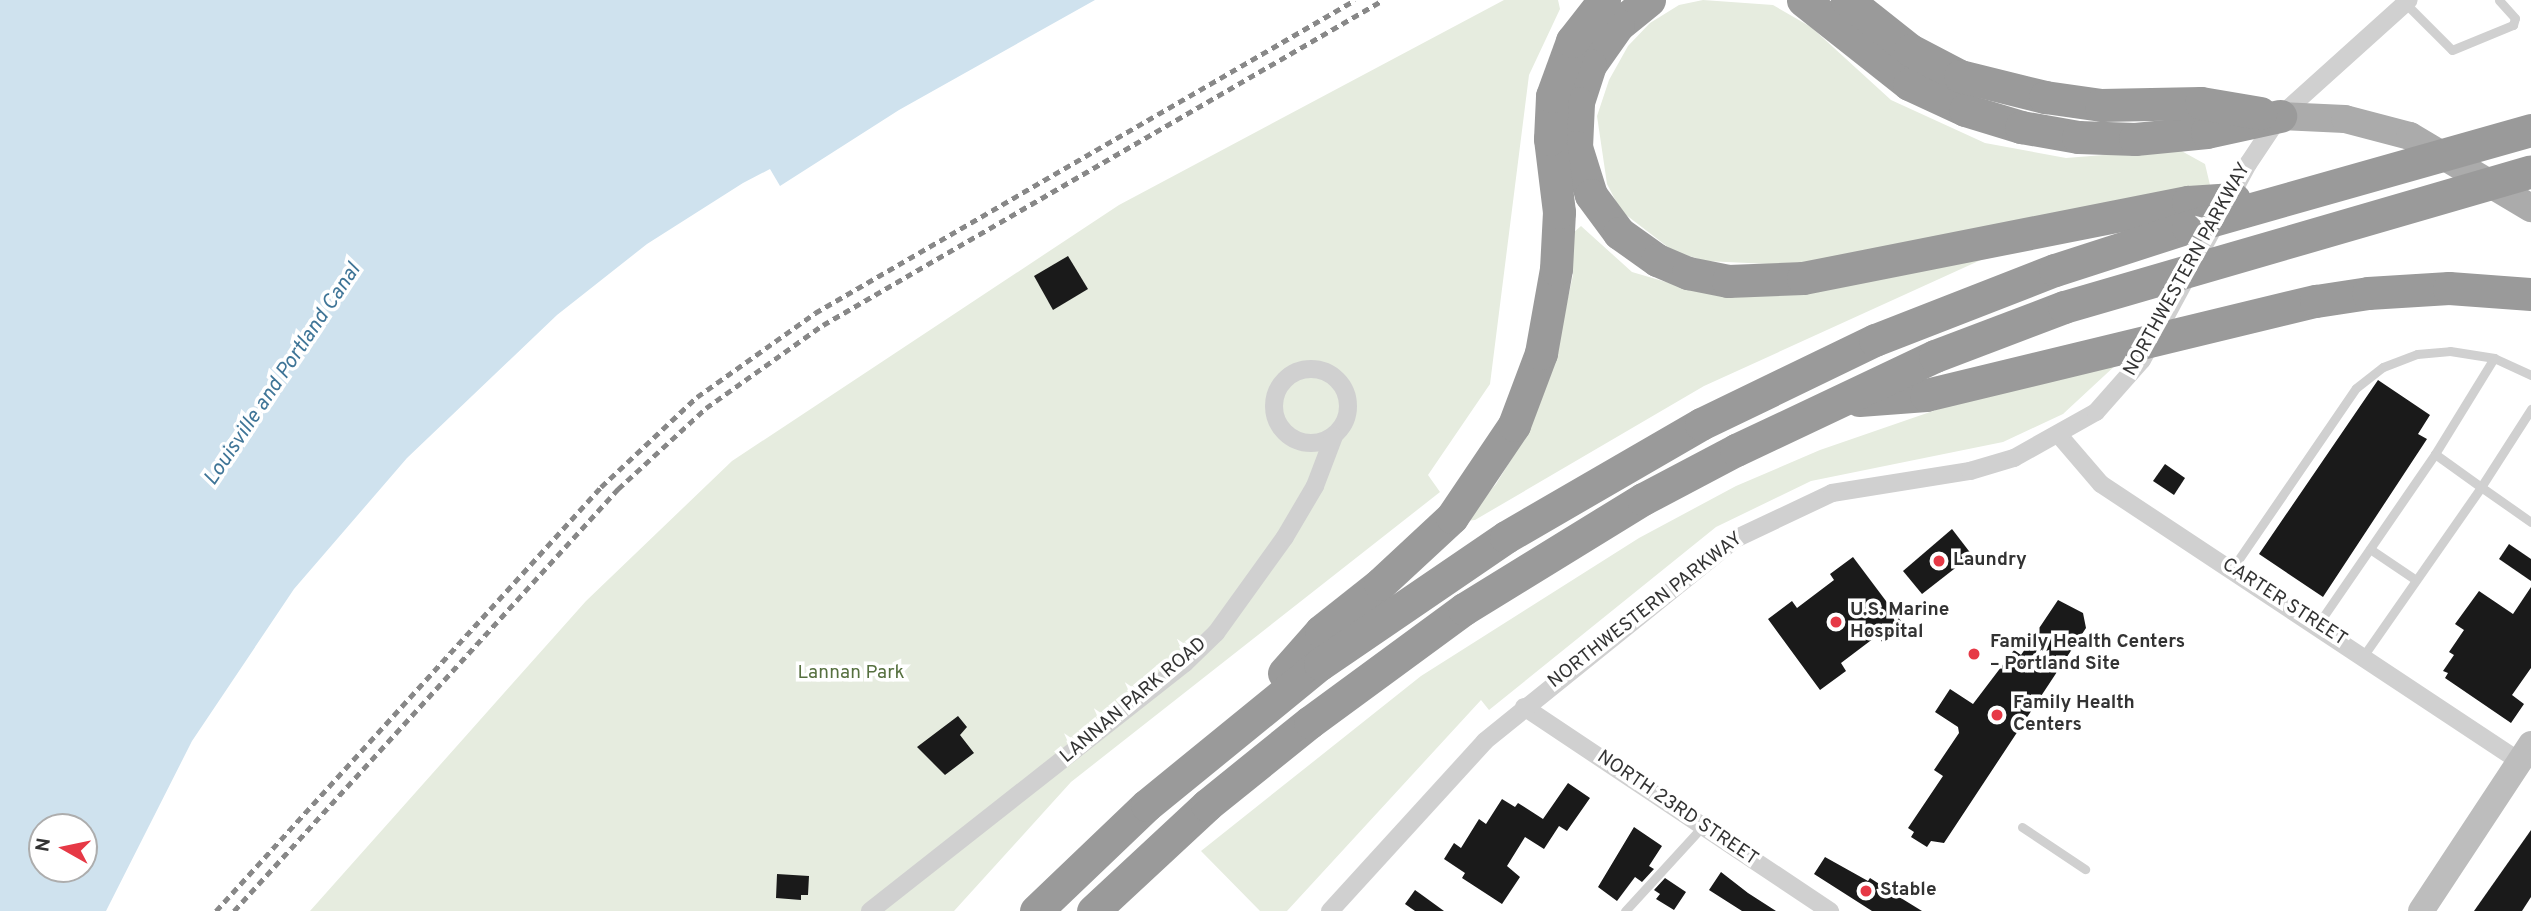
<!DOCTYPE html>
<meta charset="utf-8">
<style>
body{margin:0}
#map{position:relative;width:2531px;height:911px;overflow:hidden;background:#fff;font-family:Overpass,sans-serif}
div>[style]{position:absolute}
.green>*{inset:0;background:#e6ecdf}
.water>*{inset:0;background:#cfe2ee}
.building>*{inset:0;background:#1a1a1a}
.lane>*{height:9px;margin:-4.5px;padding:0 4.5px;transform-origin:4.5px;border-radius:4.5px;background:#d0d0d0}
.street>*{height:18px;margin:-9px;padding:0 9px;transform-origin:9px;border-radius:9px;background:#d0d0d0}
.street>.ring{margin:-9px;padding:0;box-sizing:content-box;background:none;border:18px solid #d0d0d0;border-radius:50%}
.secondary>*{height:26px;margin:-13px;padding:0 13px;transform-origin:13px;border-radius:13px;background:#bdbdbd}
.primary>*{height:28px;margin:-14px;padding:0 14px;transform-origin:14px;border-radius:14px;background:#ababab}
.highway>*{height:33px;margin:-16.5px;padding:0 16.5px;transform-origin:16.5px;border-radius:16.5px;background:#9a9a9a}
.rail>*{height:5px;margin-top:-2.5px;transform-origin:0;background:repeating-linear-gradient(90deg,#888 0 7px,transparent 0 12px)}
.dots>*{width:19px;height:19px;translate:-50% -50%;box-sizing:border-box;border:4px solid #fff;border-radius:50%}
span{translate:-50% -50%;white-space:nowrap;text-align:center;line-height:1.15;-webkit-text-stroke:7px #fff;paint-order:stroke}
.street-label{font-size:19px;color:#333}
.poi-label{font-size:19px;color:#333;font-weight:700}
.left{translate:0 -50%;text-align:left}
.park-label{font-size:19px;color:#56703f}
.water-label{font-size:21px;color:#3f7597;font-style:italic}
.north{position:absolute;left:28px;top:813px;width:70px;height:70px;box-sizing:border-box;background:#fff;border:2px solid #adadad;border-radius:50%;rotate:279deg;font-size:19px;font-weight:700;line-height:28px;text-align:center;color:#333}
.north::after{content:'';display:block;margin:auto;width:24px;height:32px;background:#e63946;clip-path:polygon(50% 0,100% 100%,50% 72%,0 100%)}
</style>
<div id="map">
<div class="green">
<div style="clip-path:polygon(1504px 0,1558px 0,1560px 9px,1529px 75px,1490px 384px,1428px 475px,1440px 492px,1071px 782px,954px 911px,310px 911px,586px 601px,732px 461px,1119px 205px)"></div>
<div style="clip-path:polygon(1703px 0,1773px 5px,1811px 27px,1891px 100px,1985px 143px,2066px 158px,2178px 149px,2205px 164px,2210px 185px,1792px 265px,1705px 261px,1673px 251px,1621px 211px,1607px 184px,1597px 116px,1609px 80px,1628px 46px,1650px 23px,1679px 5px)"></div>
<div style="clip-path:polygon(1581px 226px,1632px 272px,1683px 287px,1983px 259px,1704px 386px,1475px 520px,1464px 521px,1496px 484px,1522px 442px,1555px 357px,1573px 275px,1573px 233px)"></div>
<div style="clip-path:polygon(2118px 363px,2063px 414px,2003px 442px,1811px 481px,1716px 527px,1489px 710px,1481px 700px,1287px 911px,1260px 911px,1201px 851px,1421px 676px,1639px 538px,1736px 486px,1820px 450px,1959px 402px)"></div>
</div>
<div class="water">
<div style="clip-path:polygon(evenodd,0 0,1095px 0,899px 110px,780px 186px,770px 169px,743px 183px,647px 244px,557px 315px,407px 458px,294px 589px,192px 741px,106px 911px,0 911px,0 0,42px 827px,84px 827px,84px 869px,42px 869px,42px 827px)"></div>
</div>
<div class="building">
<div style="clip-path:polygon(1068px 256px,1088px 289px,1053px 310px,1034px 276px)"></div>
<div style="clip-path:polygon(2378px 380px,2430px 415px,2418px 434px,2427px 439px,2323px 597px,2259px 554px)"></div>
<div style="clip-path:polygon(2165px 464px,2185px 478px,2174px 495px,2153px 481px)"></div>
<div style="clip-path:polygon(1952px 529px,1972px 555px,1922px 594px,1903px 571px)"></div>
<div style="clip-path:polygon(2509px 544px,2531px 559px,2531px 581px,2499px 559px)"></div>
<div style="clip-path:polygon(1853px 557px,1904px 625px,1882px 642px,1878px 635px,1841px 663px,1846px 671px,1820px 690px,1768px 619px,1792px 601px,1797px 608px,1834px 580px,1830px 574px)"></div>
<div style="clip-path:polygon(2531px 587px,2531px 668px,2512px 695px,2524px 704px,2511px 723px,2445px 678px,2448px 673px,2443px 671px,2454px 655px,2449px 652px,2464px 630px,2455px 624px,2479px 591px,2513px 614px)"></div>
<div style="clip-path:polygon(2058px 600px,2083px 613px,2086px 628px,1944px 843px,1931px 841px,1927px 847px,1911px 837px,1914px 832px,1908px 828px,1943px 776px,1934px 770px,1959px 733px,1958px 727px,1935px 712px,1950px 689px,1973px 704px,2014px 650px,2021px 655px)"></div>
<div style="clip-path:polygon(958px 716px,967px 727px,960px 735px,974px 753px,945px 775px,917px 747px)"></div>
<div style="clip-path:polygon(1568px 783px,1590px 798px,1567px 831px,1559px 826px,1544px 849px,1525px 837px,1507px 866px,1520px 877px,1502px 904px,1462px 878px,1465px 873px,1444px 859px,1454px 843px,1461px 848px,1479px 819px,1486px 824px,1502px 799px,1515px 807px,1518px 803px,1543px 819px)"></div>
<div style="clip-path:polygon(1634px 827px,1662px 846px,1649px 866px,1654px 869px,1642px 882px,1635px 877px,1617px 901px,1598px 887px)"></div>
<div style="clip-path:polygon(2531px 830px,2531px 897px,2522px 911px,2474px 911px)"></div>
<div style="clip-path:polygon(1825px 857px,1868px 881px,1870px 878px,1884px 887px,1894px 883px,1896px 895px,1922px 911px,1872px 911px,1814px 874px)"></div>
<div style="clip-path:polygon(1721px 872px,1748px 893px,1776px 911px,1742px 911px,1709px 890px)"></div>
<div style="clip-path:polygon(777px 874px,809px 876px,808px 895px,801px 895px,801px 900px,776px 898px)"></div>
<div style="clip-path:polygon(1665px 878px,1686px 892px,1674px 910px,1656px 899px,1660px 894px,1654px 890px)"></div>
<div style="clip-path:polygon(1415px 890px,1422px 895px,1444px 911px,1415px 911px,1405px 904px)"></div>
</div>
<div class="lane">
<div style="left:2405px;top:3px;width:66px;rotate:45deg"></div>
<div style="left:2452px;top:50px;width:66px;rotate:-22.3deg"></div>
<div style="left:2513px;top:25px;width:7px;rotate:-74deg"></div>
<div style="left:2515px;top:18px;width:24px;rotate:-132deg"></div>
<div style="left:2494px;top:358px;width:41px;rotate:24.7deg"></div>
<div style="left:2435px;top:454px;width:57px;rotate:35.7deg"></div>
<div style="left:2481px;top:487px;width:93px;rotate:-57.3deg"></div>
<div style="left:2370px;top:549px;width:55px;rotate:34deg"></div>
<div style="left:2232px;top:569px;width:219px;rotate:-55.6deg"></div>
<div style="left:2356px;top:388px;width:34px;rotate:-38deg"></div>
<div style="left:2383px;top:367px;width:36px;rotate:-21deg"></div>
<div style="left:2417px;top:354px;width:33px;rotate:-5deg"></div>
<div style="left:2450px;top:351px;width:45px;rotate:9deg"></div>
<div style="left:2494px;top:358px;width:113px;rotate:121.6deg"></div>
<div style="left:2435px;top:454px;width:206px;rotate:124.5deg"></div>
<div style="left:2364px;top:655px;width:205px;rotate:-55.1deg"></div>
<div style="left:2481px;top:487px;width:61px;rotate:35deg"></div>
<div style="left:2022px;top:827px;width:76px;rotate:33.7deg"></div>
<div style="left:1625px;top:911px;width:115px;rotate:-47.5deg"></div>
</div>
<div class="street">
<div class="ring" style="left:1274px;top:369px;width:56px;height:56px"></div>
<div style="left:2058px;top:434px;width:66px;rotate:49.3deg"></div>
<div style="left:2101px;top:484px;width:501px;rotate:33.53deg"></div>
<div style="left:1524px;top:707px;width:368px;rotate:33.7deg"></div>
<div style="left:870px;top:911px;width:401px;rotate:-38.2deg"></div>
<div style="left:1185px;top:663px;width:43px;rotate:-44.1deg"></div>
<div style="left:1216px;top:633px;width:118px;rotate:-54.3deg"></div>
<div style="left:1285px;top:537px;width:59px;rotate:-59.5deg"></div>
<div style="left:1315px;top:486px;width:53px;rotate:-69.2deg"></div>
<div style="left:1330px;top:911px;width:230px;rotate:-47.6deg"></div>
<div style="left:1485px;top:741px;width:324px;rotate:-38.9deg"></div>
<div style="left:1737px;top:538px;width:105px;rotate:-25.3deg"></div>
<div style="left:1832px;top:493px;width:140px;rotate:-9.1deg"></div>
<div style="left:1970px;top:471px;width:46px;rotate:-16.5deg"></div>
<div style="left:2014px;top:458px;width:94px;rotate:-29.3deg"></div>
<div style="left:2096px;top:412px;width:69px;rotate:-48.5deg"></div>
<div style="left:2142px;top:360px;width:223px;rotate:-61.6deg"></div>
<div style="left:2248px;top:164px;width:58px;rotate:-56.3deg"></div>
<div style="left:2280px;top:116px;width:173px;rotate:-42deg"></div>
</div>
<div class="secondary">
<div style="left:2421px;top:911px;width:200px;rotate:-56.6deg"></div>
</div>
<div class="primary">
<div style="left:2280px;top:116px;width:65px;rotate:2.6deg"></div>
<div style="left:2345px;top:119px;width:67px;rotate:14.7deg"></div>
<div style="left:2410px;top:136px;width:141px;rotate:30.8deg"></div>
</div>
<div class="highway">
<div style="left:1649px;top:0;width:40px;rotate:141deg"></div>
<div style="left:1618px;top:25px;width:49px;rotate:125deg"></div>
<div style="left:1590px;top:65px;width:40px;rotate:108deg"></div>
<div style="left:1578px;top:103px;width:44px;rotate:92.6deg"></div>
<div style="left:1576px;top:147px;width:50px;rotate:72.6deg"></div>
<div style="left:1591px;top:195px;width:47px;rotate:53.6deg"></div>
<div style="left:1619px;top:233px;width:47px;rotate:35.4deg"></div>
<div style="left:1657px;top:260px;width:34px;rotate:23deg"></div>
<div style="left:1688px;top:273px;width:41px;rotate:11.3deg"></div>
<div style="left:1728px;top:281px;width:75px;rotate:-2.3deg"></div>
<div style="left:1803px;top:278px;width:392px;rotate:-11.2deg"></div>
<div style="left:2188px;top:202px;width:46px;rotate:-3.7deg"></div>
<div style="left:1803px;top:0;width:135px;rotate:38.4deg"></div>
<div style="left:1909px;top:84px;width:62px;rotate:24.9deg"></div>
<div style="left:1965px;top:110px;width:59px;rotate:16.9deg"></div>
<div style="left:2021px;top:127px;width:58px;rotate:10deg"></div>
<div style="left:2078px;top:137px;width:57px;rotate:2deg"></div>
<div style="left:2135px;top:139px;width:72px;rotate:-5.6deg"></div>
<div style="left:2207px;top:132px;width:75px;rotate:-12.4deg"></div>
<div style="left:1847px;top:0;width:80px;rotate:38.4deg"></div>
<div style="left:1910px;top:50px;width:56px;rotate:27.5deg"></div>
<div style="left:1960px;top:76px;width:88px;rotate:13.9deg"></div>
<div style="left:2045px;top:97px;width:57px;rotate:8.1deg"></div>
<div style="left:2101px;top:105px;width:100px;rotate:-1.1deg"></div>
<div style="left:2201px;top:103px;width:60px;rotate:9.6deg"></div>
<div style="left:1859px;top:400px;width:67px;rotate:-4.3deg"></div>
<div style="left:1926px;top:395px;width:401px;rotate:-13.6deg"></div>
<div style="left:2316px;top:301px;width:53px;rotate:-8.7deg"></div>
<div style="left:2368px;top:293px;width:81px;rotate:-3.5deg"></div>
<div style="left:2449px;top:288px;width:82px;rotate:4.2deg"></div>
<div style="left:1284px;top:673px;width:56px;rotate:-48.6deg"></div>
<div style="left:1321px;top:631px;width:75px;rotate:-38.5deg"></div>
<div style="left:1380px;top:584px;width:98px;rotate:-42.9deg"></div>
<div style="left:1452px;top:517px;width:111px;rotate:-56deg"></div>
<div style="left:1514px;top:425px;width:77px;rotate:-69.4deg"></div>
<div style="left:1541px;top:353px;width:85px;rotate:-79.9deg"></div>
<div style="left:1556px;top:269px;width:57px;rotate:-87deg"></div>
<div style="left:1559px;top:212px;width:74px;rotate:-97deg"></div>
<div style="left:1550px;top:139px;width:43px;rotate:-87.3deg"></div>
<div style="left:1552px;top:96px;width:59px;rotate:-70deg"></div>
<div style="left:1572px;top:41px;width:52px;rotate:-52deg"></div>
<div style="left:1036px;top:911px;width:153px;rotate:-43.7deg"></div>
<div style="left:1147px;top:805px;width:223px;rotate:-39.2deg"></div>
<div style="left:1320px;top:664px;width:225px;rotate:-34.3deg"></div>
<div style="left:1506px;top:537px;width:225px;rotate:-30.1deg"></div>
<div style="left:1701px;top:424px;width:193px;rotate:-25.8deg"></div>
<div style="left:1875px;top:340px;width:193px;rotate:-21.3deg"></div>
<div style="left:2055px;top:270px;width:140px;rotate:-17.9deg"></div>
<div style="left:2188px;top:227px;width:356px;rotate:-15.8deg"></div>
<div style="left:1093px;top:911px;width:156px;rotate:-42.9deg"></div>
<div style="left:1207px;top:805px;width:132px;rotate:-38.9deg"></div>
<div style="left:1310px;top:722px;width:191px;rotate:-36.3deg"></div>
<div style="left:1464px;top:609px;width:210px;rotate:-31.6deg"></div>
<div style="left:1643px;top:499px;width:105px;rotate:-27.8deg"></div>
<div style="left:1736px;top:450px;width:220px;rotate:-25.3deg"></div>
<div style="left:1935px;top:356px;width:138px;rotate:-20.8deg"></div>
<div style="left:2064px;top:307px;width:486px;rotate:-16.2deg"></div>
</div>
<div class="rail">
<div style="left:216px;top:911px;width:573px;rotate:-47.76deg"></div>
<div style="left:601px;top:487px;width:132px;rotate:-43.2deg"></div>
<div style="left:697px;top:397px;width:145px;rotate:-35.4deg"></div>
<div style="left:815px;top:313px;width:624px;rotate:-30.1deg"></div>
<div style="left:234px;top:911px;width:571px;rotate:-47.7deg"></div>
<div style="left:618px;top:489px;width:120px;rotate:-42.6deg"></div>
<div style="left:706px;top:408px;width:143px;rotate:-35.4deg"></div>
<div style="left:823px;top:325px;width:647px;rotate:-30.13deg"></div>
</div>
<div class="dots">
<div style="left:1939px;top:561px;background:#e63946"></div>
<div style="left:1836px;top:622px;background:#e63946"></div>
<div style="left:1974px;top:654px;background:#e63946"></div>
<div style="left:1997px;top:715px;background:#e63946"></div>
<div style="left:1866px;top:891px;background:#e63946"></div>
</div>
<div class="street-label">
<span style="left:2188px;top:270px;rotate:-61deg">NORTHWESTERN PARKWAY</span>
<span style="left:2284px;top:603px;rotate:33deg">CARTER STREET</span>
<span style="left:1646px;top:611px;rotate:-38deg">NORTHWESTERN PARKWAY</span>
<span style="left:1134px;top:701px;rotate:-40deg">LANNAN PARK ROAD</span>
<span style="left:1677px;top:809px;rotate:34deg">NORTH 23RD STREET</span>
</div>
<div class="poi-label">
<span class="left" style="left:1953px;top:561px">Laundry</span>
<span class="left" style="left:1850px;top:622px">U.S. Marine<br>Hospital</span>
<span class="left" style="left:1990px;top:654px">Family Health Centers<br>– Portland Site</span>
<span class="left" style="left:2013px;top:715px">Family Health<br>Centers</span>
<span class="left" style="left:1880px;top:891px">Stable</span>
</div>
<div class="park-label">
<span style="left:851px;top:674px">Lannan Park</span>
</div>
<div class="water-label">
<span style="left:283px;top:375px;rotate:-56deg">Louisville and Portland Canal</span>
</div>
<div class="north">N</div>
</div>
